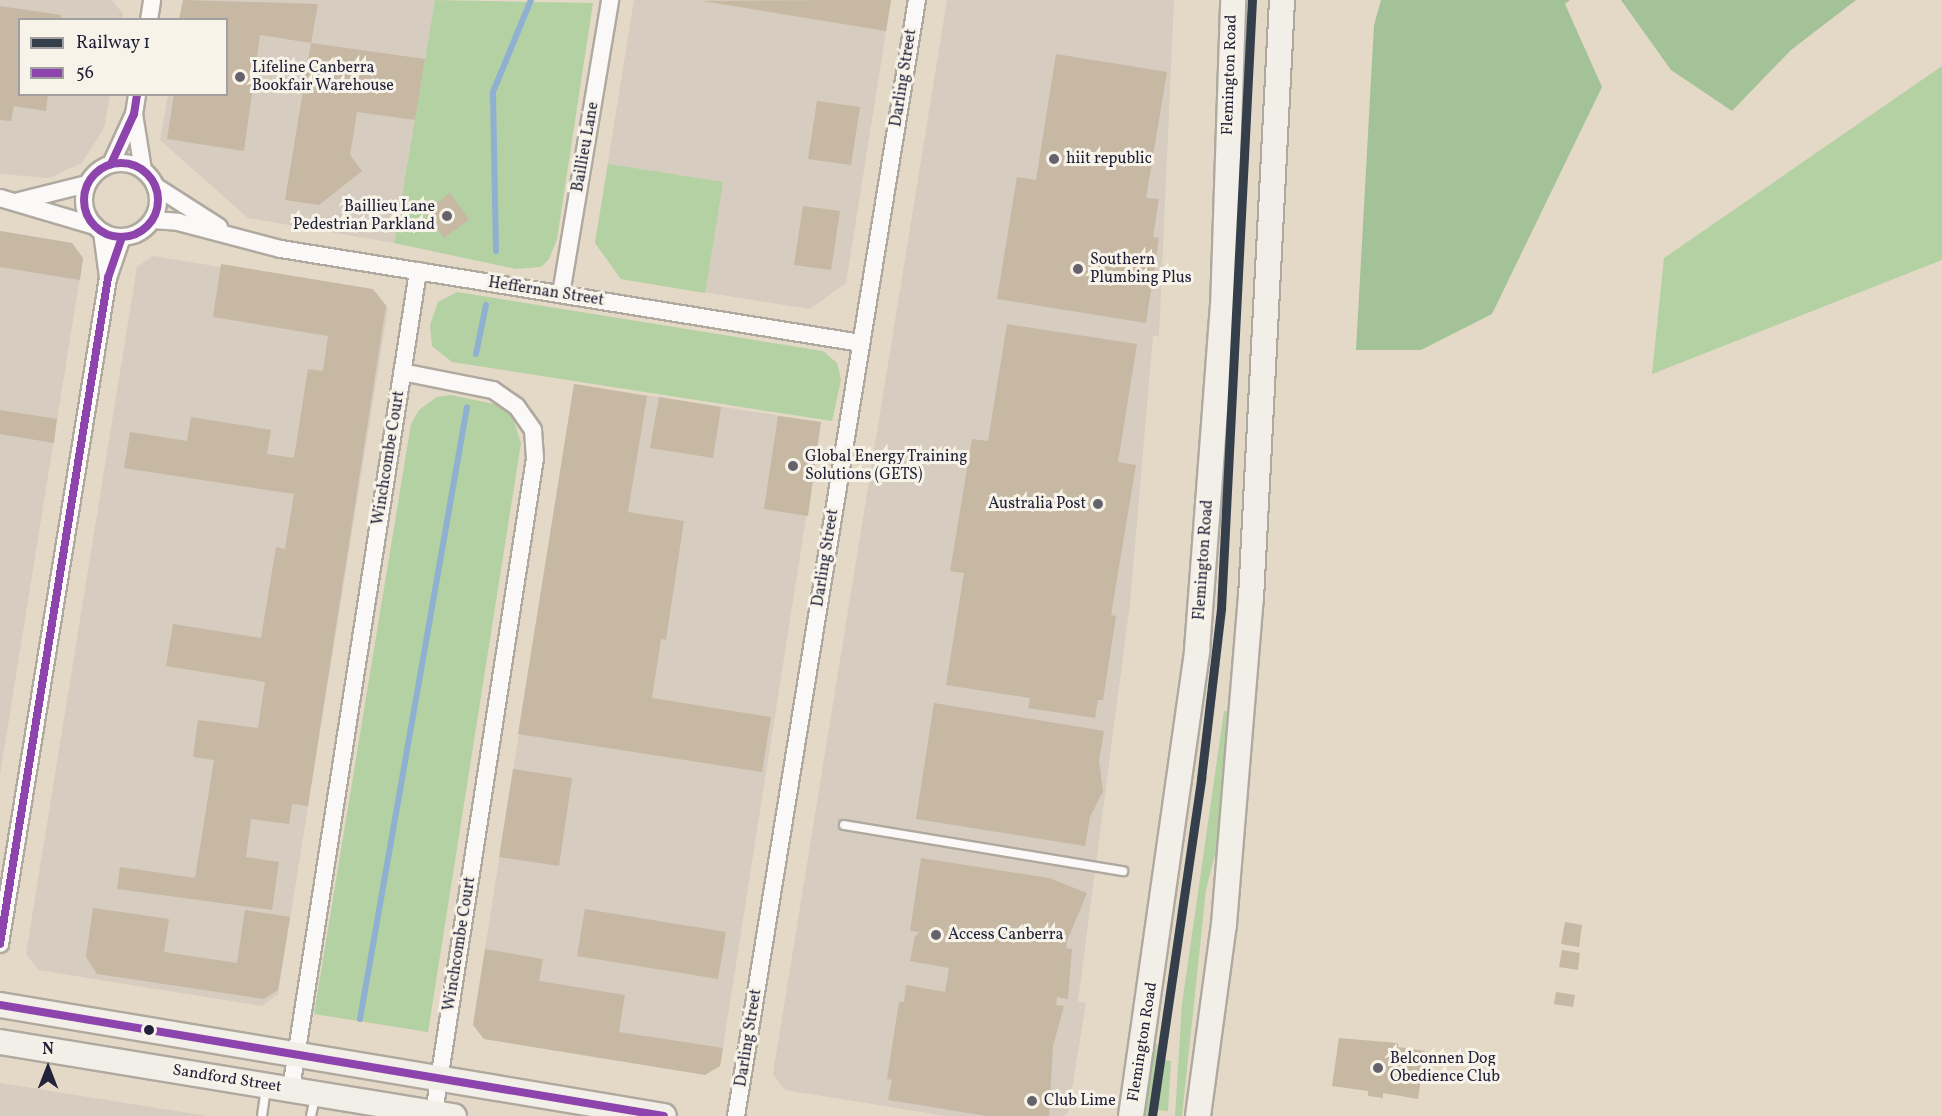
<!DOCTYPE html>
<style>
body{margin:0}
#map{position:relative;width:1942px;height:1116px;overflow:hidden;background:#e4d9c7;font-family:Vollkorn,serif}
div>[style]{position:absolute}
.industrial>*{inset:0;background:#d6ccbf}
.green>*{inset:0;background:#b3d1a2}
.forest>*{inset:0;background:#a4c298}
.stream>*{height:6px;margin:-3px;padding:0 3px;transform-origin:3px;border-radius:3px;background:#90b0d2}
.building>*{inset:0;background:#c6b8a3}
.roads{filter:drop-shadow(2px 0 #afa9a0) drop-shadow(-2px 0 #afa9a0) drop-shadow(0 2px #afa9a0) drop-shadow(0 -2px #afa9a0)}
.service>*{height:8px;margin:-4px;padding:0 4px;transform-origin:4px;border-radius:4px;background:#fbf9f7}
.minor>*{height:16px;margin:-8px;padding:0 8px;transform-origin:8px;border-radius:8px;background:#fbf9f7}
.minor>.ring{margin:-8px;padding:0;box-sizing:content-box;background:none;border:16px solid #fbf9f7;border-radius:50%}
.secondary>*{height:24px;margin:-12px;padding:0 12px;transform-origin:12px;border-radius:12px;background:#f2efe8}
.bus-1>*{height:8px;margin:-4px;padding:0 4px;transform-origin:4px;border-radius:4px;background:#8e44ad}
.bus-1>.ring{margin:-4px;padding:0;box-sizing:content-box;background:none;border:8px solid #8e44ad;border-radius:50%}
.rail-1>*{height:9px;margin:-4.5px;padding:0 4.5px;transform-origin:4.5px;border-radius:4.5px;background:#343f4b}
.dots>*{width:16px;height:16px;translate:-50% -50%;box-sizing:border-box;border:3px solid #f7f3e8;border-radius:50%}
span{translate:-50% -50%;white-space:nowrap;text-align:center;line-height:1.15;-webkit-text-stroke:6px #f7f3e8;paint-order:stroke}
.poi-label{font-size:16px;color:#22223b}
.left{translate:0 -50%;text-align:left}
.right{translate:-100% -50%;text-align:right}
.street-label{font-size:16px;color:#22223b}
.legend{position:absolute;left:18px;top:18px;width:210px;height:78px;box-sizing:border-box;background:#f7f3e8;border:2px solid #a29fa3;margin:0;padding:8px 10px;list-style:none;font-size:18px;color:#22223b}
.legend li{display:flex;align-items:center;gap:12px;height:30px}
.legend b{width:30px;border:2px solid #a29fa3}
.north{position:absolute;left:18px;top:1038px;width:60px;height:60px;-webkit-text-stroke:4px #f7f3e8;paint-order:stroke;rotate:0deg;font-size:16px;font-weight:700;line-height:24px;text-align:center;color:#22223b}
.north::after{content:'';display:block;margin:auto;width:21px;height:27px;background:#22223b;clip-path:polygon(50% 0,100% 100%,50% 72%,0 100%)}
</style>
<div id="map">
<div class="industrial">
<div style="clip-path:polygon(0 0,112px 0,123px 14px,122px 20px,20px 20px,20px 94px,110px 95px,104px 128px,82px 163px,49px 178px,0 174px)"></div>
<div style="clip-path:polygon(183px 0,435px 0,394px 243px,248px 218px,160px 140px,168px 95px,226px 94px,226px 20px,179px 19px)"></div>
<div style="clip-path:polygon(634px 0,891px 0,846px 283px,810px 309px,621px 279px,595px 243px)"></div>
<div style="clip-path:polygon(947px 0,1174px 0,1159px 336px,1153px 336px,1130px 603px,1078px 1001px,1086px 1003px,1068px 1113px,1063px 1116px,946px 1116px,785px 1090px,773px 1074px)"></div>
<div style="clip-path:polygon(0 231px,72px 243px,83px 258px,0 775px)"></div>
<div style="clip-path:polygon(153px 256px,376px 292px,388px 308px,278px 994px,262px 1006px,38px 970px,26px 954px,137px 267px)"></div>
<div style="clip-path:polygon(574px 384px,821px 422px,720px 1066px,484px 1039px,473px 1025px)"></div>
<div style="clip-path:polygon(0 1083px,201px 1115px,207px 1116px,0 1116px)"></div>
</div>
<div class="green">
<div style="clip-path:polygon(435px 0,593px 3px,557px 239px,549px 259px,541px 267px,516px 269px,394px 243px)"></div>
<div style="clip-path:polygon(1942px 66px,1942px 260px,1652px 374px,1664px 258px)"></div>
<div style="clip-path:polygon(608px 164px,723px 182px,705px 293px,621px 279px,595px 243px)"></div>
<div style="clip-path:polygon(457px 292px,823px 351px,837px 363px,841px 380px,832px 421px,452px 362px,432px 346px,430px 325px,438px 302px)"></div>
<div style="clip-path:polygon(451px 395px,503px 406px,512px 415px,521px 443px,428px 1032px,314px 1014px,411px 424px,419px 410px,437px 397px)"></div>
<div style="clip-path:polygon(1224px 711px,1230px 712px,1220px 835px,1206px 890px,1182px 1116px,1175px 1116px,1182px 1004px)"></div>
<div style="clip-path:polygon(1153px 1044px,1158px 1045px,1149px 1116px,1143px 1116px)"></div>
<div style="clip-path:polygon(1163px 1060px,1171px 1061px,1168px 1111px,1156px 1110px)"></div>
</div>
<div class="forest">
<div style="clip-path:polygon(1381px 0,1570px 0,1565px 4px,1602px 87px,1492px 314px,1421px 350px,1356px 350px,1374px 25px)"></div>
<div style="clip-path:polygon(1621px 0,1856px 0,1791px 50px,1732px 111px,1671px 70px)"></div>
</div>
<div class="stream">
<div style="left:496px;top:251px;width:159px;rotate:-91.1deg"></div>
<div style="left:493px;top:92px;width:100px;rotate:-67.6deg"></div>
<div style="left:476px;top:354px;width:50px;rotate:-78.5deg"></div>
<div style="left:360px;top:1019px;width:621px;rotate:-80.08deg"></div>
</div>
<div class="building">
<div style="clip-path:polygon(183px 0,318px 4px,311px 43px,260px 35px,244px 151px,167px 139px,174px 94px,226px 94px,226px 20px,179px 20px)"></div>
<div style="clip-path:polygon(840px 0,891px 0,886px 31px,702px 1px)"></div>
<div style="clip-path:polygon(0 6px,61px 15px,60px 20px,20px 20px,20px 94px,48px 94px,46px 111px,14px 106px,11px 121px,0 120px)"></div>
<div style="clip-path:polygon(311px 43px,425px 59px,415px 120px,357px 112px,350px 155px,362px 171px,319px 205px,285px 200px)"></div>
<div style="clip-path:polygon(1056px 54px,1167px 72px,1146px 198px,1159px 199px,1153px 237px,1159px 238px,1146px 323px,997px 299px,1017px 177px,1036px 180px)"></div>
<div style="clip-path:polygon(817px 101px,860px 107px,851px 165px,808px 159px)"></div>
<div style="clip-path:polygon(450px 193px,469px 220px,444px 238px,425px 212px)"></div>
<div style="clip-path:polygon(803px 206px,840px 211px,831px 270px,794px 265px)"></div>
<div style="clip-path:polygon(0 231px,72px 243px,83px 258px,80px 280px,0 267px)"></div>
<div style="clip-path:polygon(221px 264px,373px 289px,386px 306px,308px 806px,292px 804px,289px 824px,251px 819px,246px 857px,279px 862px,272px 910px,117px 889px,120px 867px,195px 878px,214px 760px,193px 757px,198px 720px,258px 728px,265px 682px,166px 666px,173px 624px,261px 638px,276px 547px,285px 549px,294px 494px,124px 468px,130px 432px,187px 441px,191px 417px,271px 430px,267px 454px,294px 458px,308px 369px,323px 371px,328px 336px,213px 317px)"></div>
<div style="clip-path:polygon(1007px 324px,1137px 344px,1118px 462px,1136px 465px,1111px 615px,1116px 616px,1103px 700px,1098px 700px,1095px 718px,1028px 708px,1030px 698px,946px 685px,964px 573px,950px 571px,972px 439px,988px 441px)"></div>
<div style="clip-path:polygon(574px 384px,647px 396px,628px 512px,684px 521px,666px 640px,661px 639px,652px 698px,771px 717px,762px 772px,518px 734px)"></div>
<div style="clip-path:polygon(659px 397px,721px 407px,713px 458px,650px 448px)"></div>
<div style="clip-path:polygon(0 410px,57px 419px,54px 443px,0 434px)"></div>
<div style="clip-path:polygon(778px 416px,821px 422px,808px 516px,764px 509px)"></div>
<div style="clip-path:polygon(934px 703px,1104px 731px,1099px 761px,1103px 791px,1090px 817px,1085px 846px,916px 819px)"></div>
<div style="clip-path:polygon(513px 769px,572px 778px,559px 866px,499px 857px)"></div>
<div style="clip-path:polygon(921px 858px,1049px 878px,1087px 893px,1067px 941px,1066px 948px,1072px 949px,1068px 999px,1057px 997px,1056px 1005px,1064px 1006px,1053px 1046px,1049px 1116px,987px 1116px,888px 1100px,892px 1080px,887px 1079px,899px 1002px,904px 1002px,906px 985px,945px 992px,949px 968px,910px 961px,915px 936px,920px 932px,910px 931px)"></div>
<div style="clip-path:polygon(93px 908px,169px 919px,164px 952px,237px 963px,245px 910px,290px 917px,278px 990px,264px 999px,97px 974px,86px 957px)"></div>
<div style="clip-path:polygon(585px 909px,726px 932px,718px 979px,577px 956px)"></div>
<div style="clip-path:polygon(1565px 922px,1582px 925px,1579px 947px,1561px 944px)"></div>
<div style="clip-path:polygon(485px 949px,543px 959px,539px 981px,625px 995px,619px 1032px,723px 1048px,720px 1066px,705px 1075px,484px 1039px,473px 1025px)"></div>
<div style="clip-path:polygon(1562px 950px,1580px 953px,1578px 970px,1559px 967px)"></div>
<div style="clip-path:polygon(1556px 992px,1575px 995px,1573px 1007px,1554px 1004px)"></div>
<div style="clip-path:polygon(1339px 1038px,1398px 1043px,1398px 1047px,1425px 1051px,1418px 1099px,1383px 1093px,1383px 1098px,1368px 1096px,1368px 1091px,1332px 1086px)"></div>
</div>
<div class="roads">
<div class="service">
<div style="left:844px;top:825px;width:283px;rotate:9.4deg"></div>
<div style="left:262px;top:1116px;width:29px;rotate:-82deg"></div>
<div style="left:311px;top:1116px;width:19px;rotate:-78deg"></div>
</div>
<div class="minor">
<div style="left:149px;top:20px;width:20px;rotate:-81deg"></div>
<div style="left:134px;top:114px;width:57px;rotate:80.9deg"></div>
<div class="ring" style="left:84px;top:163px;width:58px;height:58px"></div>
<div style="left:111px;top:164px;width:55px;rotate:-65.3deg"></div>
<div style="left:134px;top:114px;width:20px;rotate:-81deg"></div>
<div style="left:155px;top:186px;width:76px;rotate:32.6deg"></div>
<div style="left:0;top:198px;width:99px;rotate:16.4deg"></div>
<div style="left:19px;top:201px;width:70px;rotate:-14deg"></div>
<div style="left:152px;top:220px;width:26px;rotate:4deg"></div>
<div style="left:178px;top:222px;width:106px;rotate:14.7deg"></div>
<div style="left:281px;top:249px;width:588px;rotate:9.21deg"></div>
<div style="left:102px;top:232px;width:45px;rotate:82.4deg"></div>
<div style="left:561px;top:294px;width:298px;rotate:-80.5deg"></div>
<div style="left:402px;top:372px;width:93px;rotate:11.2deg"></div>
<div style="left:493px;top:390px;width:29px;rotate:35deg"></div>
<div style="left:517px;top:407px;width:28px;rotate:55deg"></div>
<div style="left:533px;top:430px;width:28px;rotate:86deg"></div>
<div style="left:535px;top:458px;width:663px;rotate:98.77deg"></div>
<div style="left:0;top:944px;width:675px;rotate:-80.79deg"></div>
<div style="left:108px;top:278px;width:43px;rotate:-71.1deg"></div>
<div style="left:291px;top:1089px;width:828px;rotate:-81.17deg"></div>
<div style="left:736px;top:1116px;width:1131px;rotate:-80.79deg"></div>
</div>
<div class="secondary">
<div style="left:0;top:1005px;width:673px;rotate:9.49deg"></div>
<div style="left:0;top:1042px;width:460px;rotate:9.3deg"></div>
<div style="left:1131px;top:1116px;width:471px;rotate:-81.9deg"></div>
<div style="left:1197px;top:650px;width:343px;rotate:-85.7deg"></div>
<div style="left:1223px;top:308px;width:308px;rotate:-88.1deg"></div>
<div style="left:1198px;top:1116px;width:194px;rotate:-82.3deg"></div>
<div style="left:1224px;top:924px;width:327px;rotate:-85.3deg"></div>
<div style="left:1251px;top:598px;width:599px;rotate:-87.03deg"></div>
</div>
</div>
<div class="bus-1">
<div class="ring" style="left:84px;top:163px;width:66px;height:66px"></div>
<div style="left:111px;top:164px;width:55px;rotate:-65.3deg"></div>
<div style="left:134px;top:114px;width:20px;rotate:-81deg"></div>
<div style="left:0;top:944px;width:675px;rotate:-80.79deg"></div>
<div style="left:108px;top:278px;width:43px;rotate:-71.1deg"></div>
<div style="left:0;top:1005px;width:673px;rotate:9.49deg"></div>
</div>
<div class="rail-1">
<div style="left:1152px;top:1116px;width:341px;rotate:-81.7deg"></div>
<div style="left:1201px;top:779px;width:171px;rotate:-83.3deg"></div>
<div style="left:1221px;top:609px;width:610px;rotate:-87.09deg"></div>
</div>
<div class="dots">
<div style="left:240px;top:77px;background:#66626c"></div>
<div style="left:1054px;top:159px;background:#66626c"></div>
<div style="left:447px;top:216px;background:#66626c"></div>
<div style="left:1078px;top:269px;background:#66626c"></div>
<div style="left:793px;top:466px;background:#66626c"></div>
<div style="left:1098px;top:504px;background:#66626c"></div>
<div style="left:936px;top:935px;background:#66626c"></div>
<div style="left:149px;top:1030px;background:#22223b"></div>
<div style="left:1378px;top:1068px;background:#66626c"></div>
<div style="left:1032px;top:1101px;background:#66626c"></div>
</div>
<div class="poi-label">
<span class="left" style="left:252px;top:77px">Lifeline Canberra<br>Bookfair Warehouse</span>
<span class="left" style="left:1066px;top:159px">hiit republic</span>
<span class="right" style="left:435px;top:216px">Baillieu Lane<br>Pedestrian Parkland</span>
<span class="left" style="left:1090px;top:269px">Southern<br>Plumbing Plus</span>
<span class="left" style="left:805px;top:466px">Global Energy Training<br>Solutions (GETS)</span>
<span class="right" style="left:1086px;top:504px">Australia Post</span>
<span class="left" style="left:948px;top:935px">Access Canberra</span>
<span class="left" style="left:1390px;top:1068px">Belconnen Dog<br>Obedience Club</span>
<span class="left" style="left:1044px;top:1101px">Club Lime</span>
</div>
<div class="street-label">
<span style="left:1230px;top:75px;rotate:-88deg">Flemington Road</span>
<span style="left:904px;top:78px;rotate:-81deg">Darling Street</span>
<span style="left:586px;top:147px;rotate:-80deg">Baillieu Lane</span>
<span style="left:546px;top:292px;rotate:9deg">Heffernan Street</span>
<span style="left:389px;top:458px;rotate:-81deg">Winchcombe Court</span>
<span style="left:826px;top:558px;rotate:-81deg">Darling Street</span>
<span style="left:1204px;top:560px;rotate:-86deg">Flemington Road</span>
<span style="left:460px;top:944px;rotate:-81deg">Winchcombe Court</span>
<span style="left:749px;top:1038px;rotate:-81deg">Darling Street</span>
<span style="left:1143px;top:1042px;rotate:-81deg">Flemington Road</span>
<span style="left:227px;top:1079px;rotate:9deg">Sandford Street</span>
</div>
<ul class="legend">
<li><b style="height:8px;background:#343f4b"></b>Railway 1</li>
<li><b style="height:8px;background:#8e44ad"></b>56</li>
</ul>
<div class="north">N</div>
</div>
